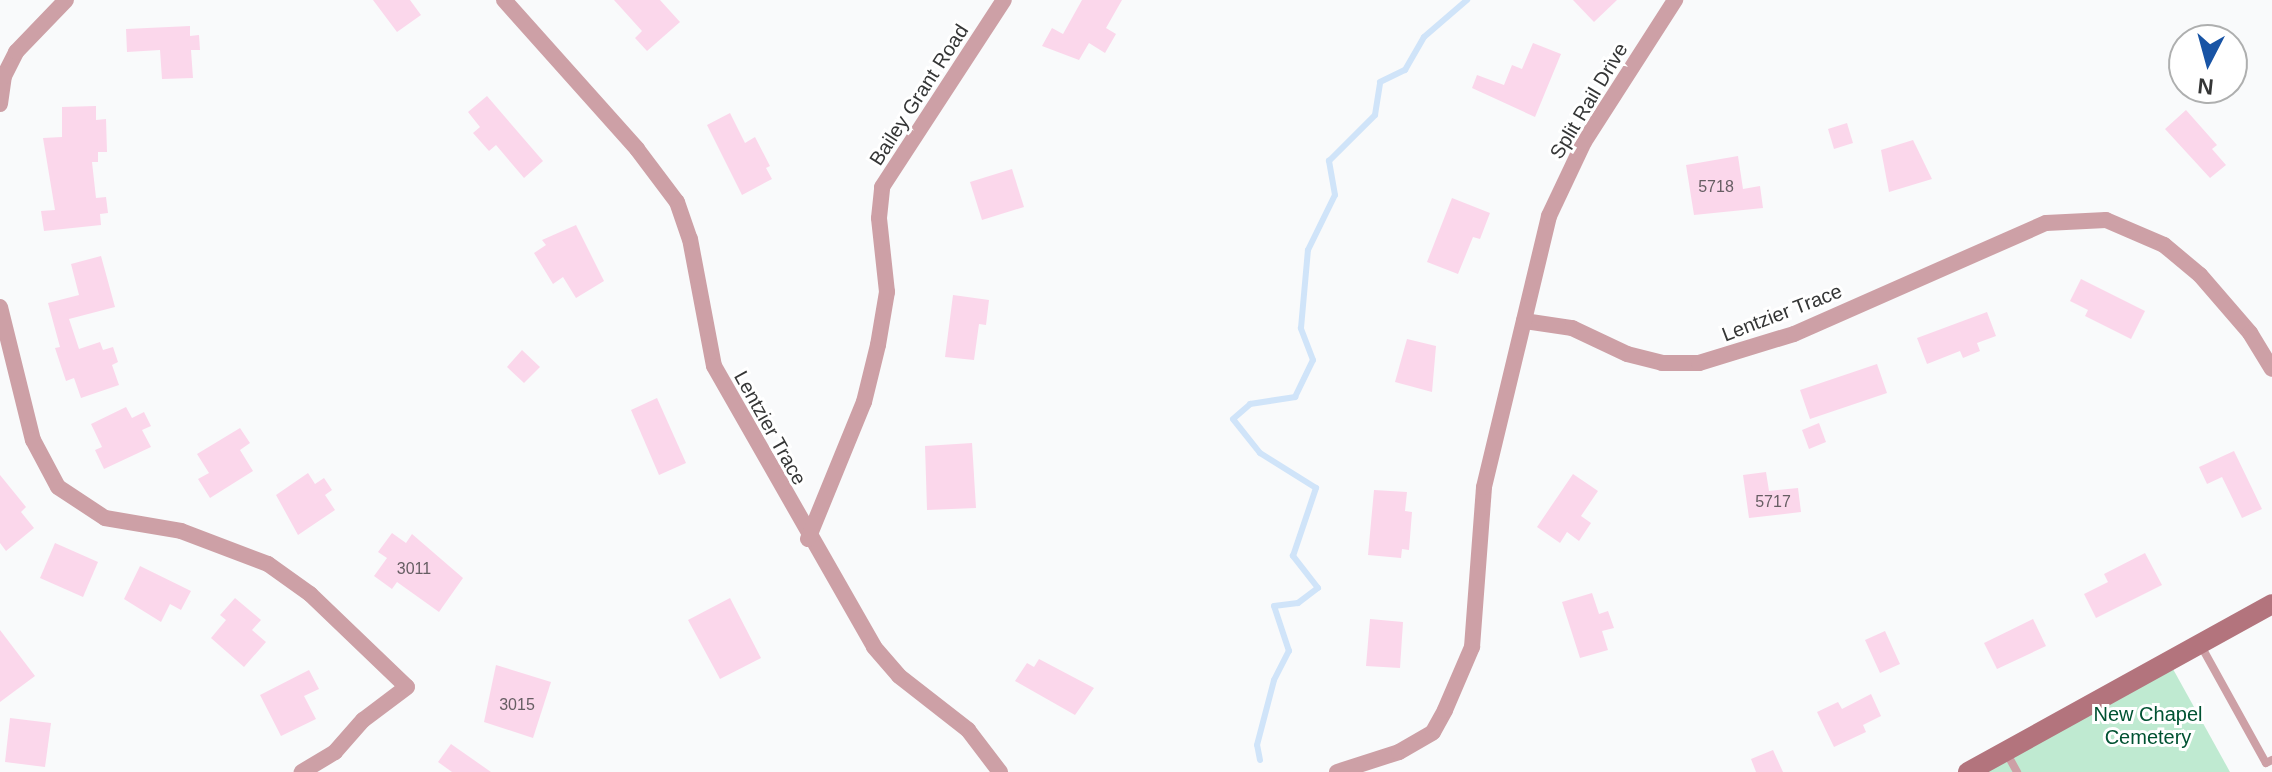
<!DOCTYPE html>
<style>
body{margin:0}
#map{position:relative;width:2272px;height:772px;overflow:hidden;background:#f9fafb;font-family:Helvetica,sans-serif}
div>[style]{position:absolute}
.green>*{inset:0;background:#bfead1}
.stream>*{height:6px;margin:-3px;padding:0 3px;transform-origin:3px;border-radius:3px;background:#d0e4f9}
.building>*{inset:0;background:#fbd7eb}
.lane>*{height:8px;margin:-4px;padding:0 4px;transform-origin:4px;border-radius:4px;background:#cda0a6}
.street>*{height:16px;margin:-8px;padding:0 8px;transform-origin:8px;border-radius:8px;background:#cda0a6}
.secondary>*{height:20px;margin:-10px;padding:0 10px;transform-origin:10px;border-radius:10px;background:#b3747d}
span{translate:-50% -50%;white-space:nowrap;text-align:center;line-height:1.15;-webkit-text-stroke:6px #fff;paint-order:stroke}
.number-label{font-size:16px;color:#665e63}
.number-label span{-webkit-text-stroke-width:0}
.street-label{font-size:20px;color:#353636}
.park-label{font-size:20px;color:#005232}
.north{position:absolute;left:2168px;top:24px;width:80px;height:80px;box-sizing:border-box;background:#fff;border:2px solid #aeafaf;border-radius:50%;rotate:186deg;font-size:22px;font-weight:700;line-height:32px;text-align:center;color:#353636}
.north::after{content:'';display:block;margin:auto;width:28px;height:36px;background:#1854a5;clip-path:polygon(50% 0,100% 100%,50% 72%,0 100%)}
</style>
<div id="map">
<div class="green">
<div style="clip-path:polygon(2168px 660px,2230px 772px,1965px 772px)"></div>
</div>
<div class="stream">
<div style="left:1260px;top:760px;width:15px;rotate:-101deg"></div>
<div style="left:1257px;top:745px;width:67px;rotate:-75.3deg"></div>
<div style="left:1274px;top:680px;width:33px;rotate:-63deg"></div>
<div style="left:1289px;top:651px;width:47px;rotate:-108.4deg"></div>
<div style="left:1274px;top:606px;width:24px;rotate:-7deg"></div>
<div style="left:1298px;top:603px;width:25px;rotate:-37deg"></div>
<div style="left:1318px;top:588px;width:41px;rotate:-128deg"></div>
<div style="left:1293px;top:556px;width:72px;rotate:-71.3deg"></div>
<div style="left:1316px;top:488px;width:66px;rotate:-148deg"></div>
<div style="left:1260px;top:453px;width:43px;rotate:-128.5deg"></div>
<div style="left:1233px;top:419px;width:23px;rotate:-41deg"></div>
<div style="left:1250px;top:404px;width:46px;rotate:-8.8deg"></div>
<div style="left:1295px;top:397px;width:41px;rotate:-64.1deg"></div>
<div style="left:1313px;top:360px;width:34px;rotate:-111deg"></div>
<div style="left:1301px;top:328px;width:78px;rotate:-84.9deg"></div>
<div style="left:1308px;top:250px;width:61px;rotate:-63.9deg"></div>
<div style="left:1335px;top:195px;width:35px;rotate:-100deg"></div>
<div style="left:1329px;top:161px;width:65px;rotate:-45deg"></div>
<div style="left:1375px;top:115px;width:33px;rotate:-81deg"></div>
<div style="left:1380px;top:82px;width:28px;rotate:-26deg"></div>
<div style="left:1405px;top:70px;width:38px;rotate:-60deg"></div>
<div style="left:1424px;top:37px;width:57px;rotate:-40.7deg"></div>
</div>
<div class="building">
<div style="clip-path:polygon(373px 0,410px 0,421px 15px,397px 32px)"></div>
<div style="clip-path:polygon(614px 0,660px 0,680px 22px,647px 51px,635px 38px,642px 31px)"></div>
<div style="clip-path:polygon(1082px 0,1122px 0,1106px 28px,1116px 34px,1105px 53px,1089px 43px,1079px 60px,1042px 46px,1052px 28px,1063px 34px)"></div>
<div style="clip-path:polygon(1573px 0,1617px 0,1594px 22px)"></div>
<div style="clip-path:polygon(190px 26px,190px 36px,199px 35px,200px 50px,191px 50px,193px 78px,162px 79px,160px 50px,127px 52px,126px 29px)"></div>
<div style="clip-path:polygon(1533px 43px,1561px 54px,1535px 117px,1472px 88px,1477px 75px,1504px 85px,1512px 65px,1522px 69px)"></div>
<div style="clip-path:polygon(487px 96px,543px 161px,524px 178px,496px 145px,489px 151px,473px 133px,480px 127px,468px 112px)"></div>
<div style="clip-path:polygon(96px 106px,96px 120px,106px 119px,107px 152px,98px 152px,98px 162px,92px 162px,96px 198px,106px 197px,108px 213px,100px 214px,101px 225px,44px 231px,41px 211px,55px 210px,43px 138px,62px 137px,62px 107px)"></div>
<div style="clip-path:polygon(2186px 110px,2217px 145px,2212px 149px,2226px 165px,2210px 178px,2165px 129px)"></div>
<div style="clip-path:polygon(730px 113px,745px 143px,755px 137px,770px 166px,766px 168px,772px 179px,742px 195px,707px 125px)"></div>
<div style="clip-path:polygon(1847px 123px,1853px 143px,1834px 149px,1828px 129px)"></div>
<div style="clip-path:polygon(1913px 140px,1932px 179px,1889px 192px,1881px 150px)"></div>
<div style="clip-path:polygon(1738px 156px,1743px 189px,1760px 186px,1763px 208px,1694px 215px,1686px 165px)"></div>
<div style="clip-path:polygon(1012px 169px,1024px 207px,982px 220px,970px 182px)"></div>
<div style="clip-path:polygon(1452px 198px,1490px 213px,1480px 239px,1473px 237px,1458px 274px,1427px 262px)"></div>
<div style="clip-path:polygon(576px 225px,604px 281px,576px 298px,563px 277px,553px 284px,534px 253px,546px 245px,542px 240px)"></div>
<div style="clip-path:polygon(101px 256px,115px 307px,69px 319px,79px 349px,100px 342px,103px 350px,113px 347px,118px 362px,112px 365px,119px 385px,81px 398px,74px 378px,66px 381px,55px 348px,60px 347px,48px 303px,79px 295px,71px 264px)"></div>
<div style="clip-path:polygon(2081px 279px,2145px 311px,2131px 339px,2085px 316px,2088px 310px,2070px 301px)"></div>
<div style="clip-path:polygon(953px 295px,989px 300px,986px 325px,979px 324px,974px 360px,945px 357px)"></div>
<div style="clip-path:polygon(1987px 312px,1996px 336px,1977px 343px,1980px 351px,1963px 358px,1960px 351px,1927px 364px,1917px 338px)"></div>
<div style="clip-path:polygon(1407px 339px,1436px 346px,1432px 392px,1395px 382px)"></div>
<div style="clip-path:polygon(522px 350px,540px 367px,524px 383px,507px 367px)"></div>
<div style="clip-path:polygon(1877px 364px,1887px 393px,1810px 419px,1800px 390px)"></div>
<div style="clip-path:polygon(657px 398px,686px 463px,659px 475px,631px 410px)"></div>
<div style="clip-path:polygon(126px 407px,132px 418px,144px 412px,151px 426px,142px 430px,151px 447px,104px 469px,95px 450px,102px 447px,91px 424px)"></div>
<div style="clip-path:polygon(1819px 423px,1826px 442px,1809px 449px,1802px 430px)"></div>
<div style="clip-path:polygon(240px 428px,250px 443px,240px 450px,253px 471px,210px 498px,198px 479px,209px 473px,197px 454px)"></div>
<div style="clip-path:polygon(972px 443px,976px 508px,927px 510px,925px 446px)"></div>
<div style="clip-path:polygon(2234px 451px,2262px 509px,2242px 518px,2222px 477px,2207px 484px,2199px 467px)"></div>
<div style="clip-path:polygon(1766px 472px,1769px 491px,1798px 488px,1801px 512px,1749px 518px,1743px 475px)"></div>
<div style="clip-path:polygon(308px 473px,315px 484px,324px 478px,332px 490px,325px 495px,335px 510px,298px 535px,276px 495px)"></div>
<div style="clip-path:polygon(1573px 474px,1598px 491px,1581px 516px,1591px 523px,1579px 541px,1567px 532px,1560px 543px,1537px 527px)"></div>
<div style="clip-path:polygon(0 475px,26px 507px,21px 512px,34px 528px,6px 551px,0 543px)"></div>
<div style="clip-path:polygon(1374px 490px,1407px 492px,1405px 511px,1412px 512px,1409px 550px,1402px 549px,1401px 558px,1368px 555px)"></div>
<div style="clip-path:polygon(392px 533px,406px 543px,412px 534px,463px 578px,439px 612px,397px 582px,392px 589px,374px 576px,387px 558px,378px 552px)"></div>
<div style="clip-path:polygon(55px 543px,98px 562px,83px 597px,40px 578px)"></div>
<div style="clip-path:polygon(2145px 553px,2162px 585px,2096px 618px,2084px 594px,2108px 582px,2104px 574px)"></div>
<div style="clip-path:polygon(140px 566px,191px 591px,181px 610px,170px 604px,161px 622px,124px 599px)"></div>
<div style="clip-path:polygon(1592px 593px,1599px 614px,1608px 611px,1614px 628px,1602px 631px,1608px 650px,1580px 658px,1562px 602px)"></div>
<div style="clip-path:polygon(235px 598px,261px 620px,252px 630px,266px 642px,244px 667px,211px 638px,226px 620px,220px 615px)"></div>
<div style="clip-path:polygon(730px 598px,761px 658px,720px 679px,688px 620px)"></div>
<div style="clip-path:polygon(1370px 619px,1403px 622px,1400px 668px,1366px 666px)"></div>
<div style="clip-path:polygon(2033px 619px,2046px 646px,1997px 669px,1984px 643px)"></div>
<div style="clip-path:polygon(0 630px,35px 676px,0 702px)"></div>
<div style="clip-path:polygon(1885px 631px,1900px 664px,1880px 673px,1865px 640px)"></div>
<div style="clip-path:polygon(1039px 659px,1094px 688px,1075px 715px,1015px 681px,1027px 663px,1034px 667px)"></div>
<div style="clip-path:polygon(496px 665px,551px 682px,533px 738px,484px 722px)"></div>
<div style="clip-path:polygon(309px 670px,319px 689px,304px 696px,316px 719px,281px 736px,260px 695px)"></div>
<div style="clip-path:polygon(1871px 694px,1881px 716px,1863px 725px,1866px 732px,1834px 747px,1817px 712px,1838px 702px,1842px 709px)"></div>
<div style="clip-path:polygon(10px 718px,51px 723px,45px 767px,5px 762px)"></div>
<div style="clip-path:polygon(451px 744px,491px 772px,452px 772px,438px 762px)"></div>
<div style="clip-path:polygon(1773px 750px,1783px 772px,1756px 772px,1751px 759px)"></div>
</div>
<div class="lane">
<div style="left:2200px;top:644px;width:136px;rotate:61deg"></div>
<div style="left:2266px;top:763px;width:7px;rotate:-27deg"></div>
<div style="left:2006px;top:752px;width:23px;rotate:61deg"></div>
</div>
<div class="street">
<div style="left:504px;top:0;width:200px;rotate:48.2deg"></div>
<div style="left:637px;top:149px;width:66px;rotate:53deg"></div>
<div style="left:677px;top:202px;width:39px;rotate:71deg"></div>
<div style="left:690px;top:239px;width:129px;rotate:79.3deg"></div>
<div style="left:714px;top:366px;width:323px;rotate:60.3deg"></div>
<div style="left:874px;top:647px;width:38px;rotate:49deg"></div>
<div style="left:899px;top:676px;width:88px;rotate:38deg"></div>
<div style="left:968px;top:730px;width:53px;rotate:52.7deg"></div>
<div style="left:0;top:104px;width:28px;rotate:-82deg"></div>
<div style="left:4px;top:76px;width:27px;rotate:-63deg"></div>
<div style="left:16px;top:52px;width:72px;rotate:-46.1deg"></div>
<div style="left:0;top:307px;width:137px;rotate:76.1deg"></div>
<div style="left:33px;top:440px;width:53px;rotate:62deg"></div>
<div style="left:58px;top:487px;width:56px;rotate:33.4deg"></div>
<div style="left:105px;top:518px;width:77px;rotate:9.7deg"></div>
<div style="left:181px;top:531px;width:93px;rotate:20.8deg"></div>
<div style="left:268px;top:564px;width:52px;rotate:35.5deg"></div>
<div style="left:310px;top:594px;width:134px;rotate:43.8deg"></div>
<div style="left:407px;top:687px;width:55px;rotate:143.1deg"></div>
<div style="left:363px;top:720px;width:43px;rotate:131.2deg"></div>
<div style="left:335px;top:752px;width:39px;rotate:149deg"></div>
<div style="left:1524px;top:321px;width:49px;rotate:8.3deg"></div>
<div style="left:1572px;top:328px;width:61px;rotate:25.3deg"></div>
<div style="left:1627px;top:354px;width:36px;rotate:14deg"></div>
<div style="left:1662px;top:363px;width:37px"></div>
<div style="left:1699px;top:363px;width:99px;rotate:-17deg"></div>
<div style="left:1794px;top:334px;width:275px;rotate:-23.8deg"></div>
<div style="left:2046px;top:223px;width:60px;rotate:-2.9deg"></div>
<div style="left:2106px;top:220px;width:63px;rotate:23.3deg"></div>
<div style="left:2164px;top:245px;width:47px;rotate:39.8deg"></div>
<div style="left:2200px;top:275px;width:77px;rotate:49.2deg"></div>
<div style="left:2250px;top:333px;width:42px;rotate:58.6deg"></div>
<div style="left:808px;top:539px;width:148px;rotate:-67.8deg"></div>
<div style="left:864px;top:402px;width:59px;rotate:-76.2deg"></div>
<div style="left:878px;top:345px;width:54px;rotate:-80.4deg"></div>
<div style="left:887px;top:292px;width:74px;rotate:-96.2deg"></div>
<div style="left:879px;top:218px;width:31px;rotate:-84deg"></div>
<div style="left:882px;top:187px;width:223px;rotate:-56.9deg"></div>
<div style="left:1337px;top:772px;width:65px;rotate:-17.9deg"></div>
<div style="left:1399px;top:752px;width:39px;rotate:-30deg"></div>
<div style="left:1433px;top:732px;width:25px;rotate:-61deg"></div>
<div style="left:1445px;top:710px;width:69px;rotate:-66.8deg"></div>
<div style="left:1472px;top:647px;width:160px;rotate:-85.7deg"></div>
<div style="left:1484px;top:487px;width:279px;rotate:-76.5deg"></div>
<div style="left:1549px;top:216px;width:82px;rotate:-64.7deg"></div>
<div style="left:1584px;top:142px;width:169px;rotate:-57.3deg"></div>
</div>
<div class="secondary">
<div style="left:1968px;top:772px;width:347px;rotate:-28.9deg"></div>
</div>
<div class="number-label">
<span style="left:1716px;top:187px">5718</span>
<span style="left:1773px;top:502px">5717</span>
<span style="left:414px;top:569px">3011</span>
<span style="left:517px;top:705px">3015</span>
</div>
<div class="street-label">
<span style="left:919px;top:95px;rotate:-57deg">Bailey Grant Road</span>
<span style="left:1589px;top:101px;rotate:-59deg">Split Rail Drive</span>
<span style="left:1782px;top:313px;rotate:-21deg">Lentzier Trace</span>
<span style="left:770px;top:428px;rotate:61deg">Lentzier Trace</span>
</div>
<div class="park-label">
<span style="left:2148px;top:726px">New Chapel<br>Cemetery</span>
</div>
<div class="north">N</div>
</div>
